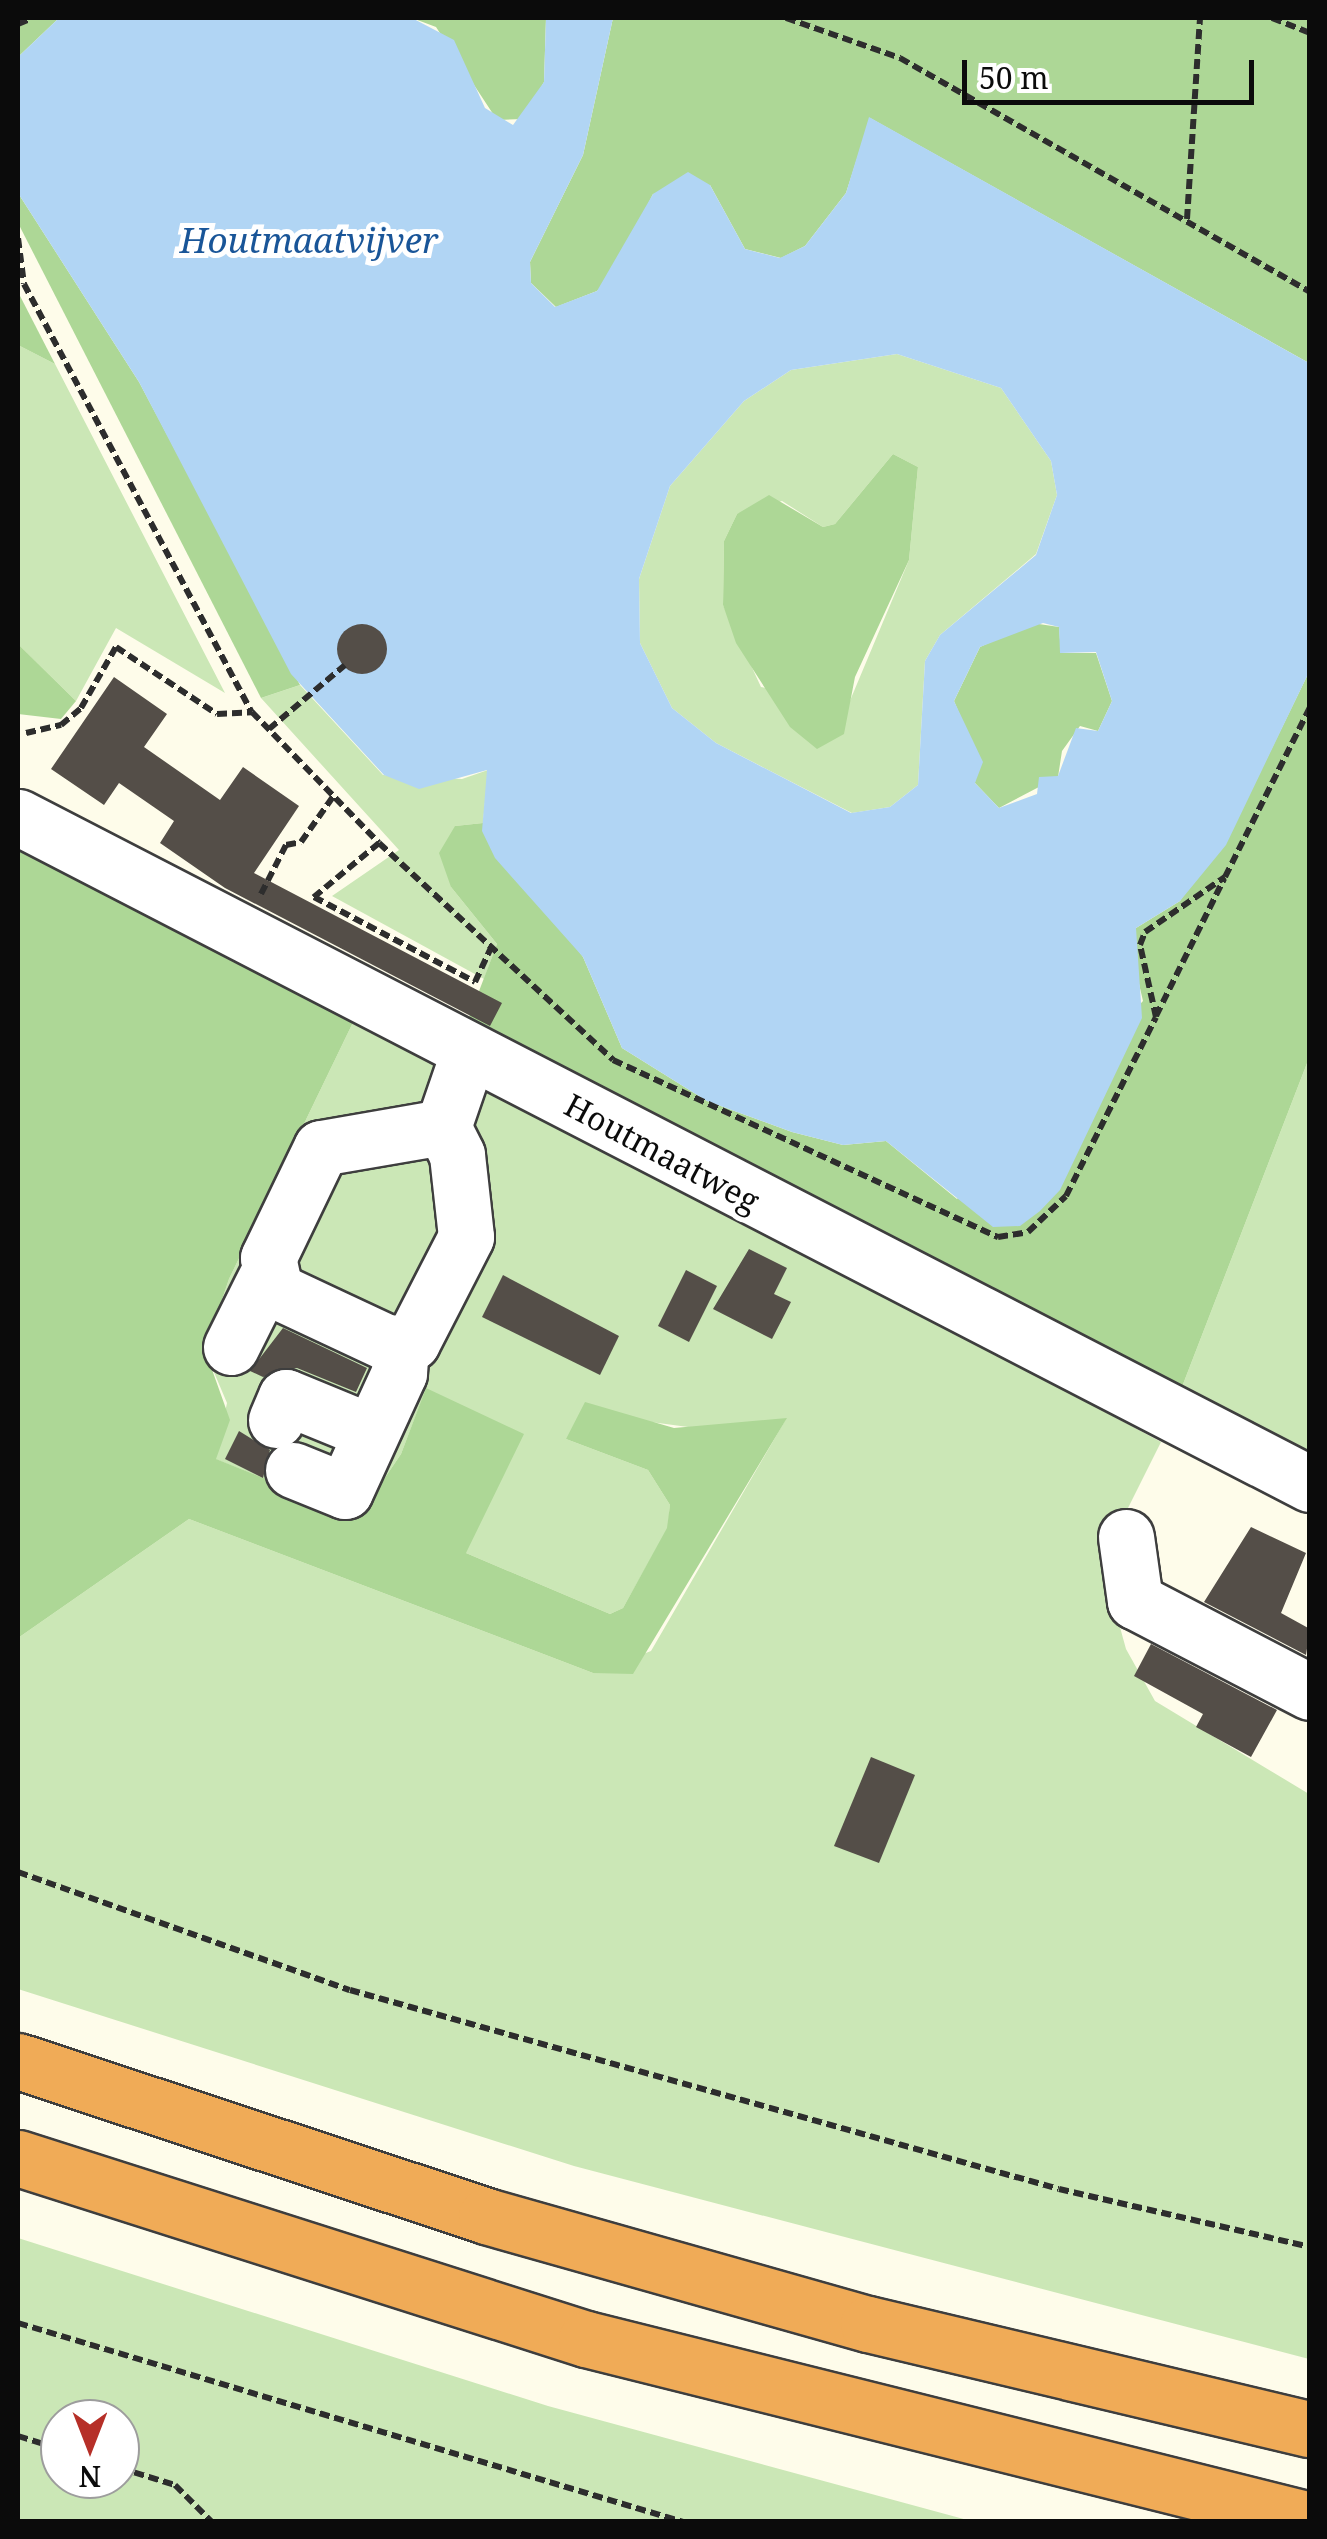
<!DOCTYPE html>
<style>
body{margin:0}
#map{position:relative;width:1327px;height:2539px;overflow:hidden;background:#fefcea;font-family:"Noto Serif",serif}
div>[style]{position:absolute}
.green>*{inset:0;background:#cbe7b6}
.forest>*{inset:0;background:#add796}
.water>*{inset:0;background:#b1d5f4}
.building>*{inset:0;background:#544e48}
.round{border-radius:50%}
.path>*{height:6px;margin-top:-3px;transform-origin:0;background:repeating-linear-gradient(90deg,#2d2d2d 0 10px,transparent 0 15px)}
.roads{filter:drop-shadow(2px 0 #3e3e3e) drop-shadow(-2px 0 #3e3e3e) drop-shadow(0 2px #3e3e3e) drop-shadow(0 -2px #3e3e3e)}
.minor>*{height:55px;margin:-27.5px;padding:0 27.5px;transform-origin:27.5px;border-radius:27.5px;background:#fff}
.highway>*{height:55px;margin:-27.5px;padding:0 27.5px;transform-origin:27.5px;border-radius:27.5px;background:#f0ab57}
span{translate:-50% -50%;white-space:nowrap;text-align:center;line-height:1.15;-webkit-text-stroke:10px #fff;paint-order:stroke}
.street-label{font-size:32px;color:#0b0b0b}
.water-label{font-size:35px;color:#195598;font-style:italic}
.frame{position:absolute;inset:0;border:20px solid #0b0b0b;pointer-events:none}
.north{position:absolute;left:40px;top:2399px;width:100px;height:100px;box-sizing:border-box;background:#fff;border:2px solid #9d9d9d;border-radius:50%;rotate:180deg;font-size:28px;font-weight:700;line-height:40px;text-align:center;color:#0b0b0b}
.north::after{content:'';display:block;margin:auto;width:35px;height:45px;background:#b62f28;clip-path:polygon(50% 0,100% 100%,50% 72%,0 100%)}
.scale{position:absolute;left:962px;top:60px;width:292px;height:45px;box-sizing:border-box;border:5px solid #0b0b0b;border-top:0;padding-left:12px;font-size:30px;line-height:35px;white-space:nowrap;color:#0b0b0b;-webkit-text-stroke:8px #fff;paint-order:stroke}
</style>
<div id="map">
<div class="green">
<div style="clip-path:polygon(18px 345px,55px 364px,225px 693px,116px 628px,76px 701px,18px 644px)"></div>
<div style="clip-path:polygon(evenodd,897px 354px,1001px 388px,1051px 461px,1057px 495px,1036px 554px,940px 635px,925px 661px,918px 785px,890px 807px,852px 813px,716px 743px,672px 708px,640px 643px,639px 579px,670px 486px,744px 401px,791px 370px,897px 354px,893px 454px,918px 467px,909px 560px,849px 703px,761px 687px,723px 605px,724px 541px,737px 514px,782px 501px,823px 527px,835px 524px,893px 454px)"></div>
<div style="clip-path:polygon(300px 685px,383px 775px,462px 779px,488px 770px,483px 823px,455px 826px,451px 887px,497px 944px,484px 979px,332px 896px,399px 850px,261px 698px)"></div>
<div style="clip-path:polygon(359px 1010px,1161px 1442px,1124px 1516px,1118px 1620px,1126px 1649px,1155px 1701px,1309px 1794px,1309px 2359px,574px 2166px,18px 1989px,18px 1638px,189px 1519px,593px 1673px,651px 1651px,786px 1419px,703px 1429px,636px 1420px,566px 1439px,648px 1470px,670px 1505px,668px 1528px,623px 1608px,610px 1614px,466px 1553px,426px 1389px,401px 1454px,359px 1516px,215px 1459px,227px 1403px,205px 1351px,229px 1279px)"></div>
<div style="clip-path:polygon(1309px 1058px,1309px 1474px,1175px 1405px)"></div>
<div style="clip-path:polygon(evenodd,18px 2238px,548px 2406px,971px 2521px,18px 2521px,18px 2238px,60px 2419px,120px 2419px,120px 2479px,60px 2479px,60px 2419px)"></div>
</div>
<div class="forest">
<div style="clip-path:polygon(18px 18px,59px 18px,18px 57px)"></div>
<div style="clip-path:polygon(412px 18px,546px 18px,544px 82px,523px 119px,497px 120px,436px 27px)"></div>
<div style="clip-path:polygon(613px 18px,1309px 18px,1309px 363px,870px 118px,846px 193px,805px 246px,781px 258px,745px 249px,710px 185px,653px 194px,615px 271px,597px 291px,556px 307px,531px 283px,530px 262px,583px 155px)"></div>
<div style="clip-path:polygon(18px 193px,139px 382px,300px 685px,261px 698px,18px 223px)"></div>
<div style="clip-path:polygon(18px 292px,55px 364px,18px 345px)"></div>
<div style="clip-path:polygon(893px 454px,918px 467px,909px 560px,855px 677px,844px 734px,817px 749px,790px 727px,736px 643px,723px 605px,724px 541px,737px 514px,769px 495px,823px 527px,835px 524px)"></div>
<div style="clip-path:polygon(1032px 623px,1059px 627px,1061px 653px,1096px 653px,1112px 701px,1098px 731px,1080px 726px,1062px 751px,1058px 777px,999px 808px,975px 783px,977px 756px,954px 701px,980px 647px)"></div>
<div style="clip-path:polygon(18px 644px,76px 701px,61px 719px,18px 714px)"></div>
<div style="clip-path:polygon(1309px 672px,1309px 1058px,1175px 1405px,468px 1020px,497px 944px,451px 887px,439px 853px,455px 826px,483px 823px,583px 957px,622px 1048px,707px 1101px,792px 1132px,843px 1145px,886px 1141px,957px 1199px,1143px 1001px,1130px 945px,1136px 928px,1180px 901px,1248px 797px)"></div>
<div style="clip-path:polygon(18px 844px,359px 1010px,229px 1279px,205px 1350px,230px 1420px,216px 1459px,359px 1516px,401px 1454px,426px 1388px,524px 1434px,466px 1553px,610px 1614px,623px 1608px,667px 1528px,670px 1505px,648px 1470px,566px 1439px,585px 1402px,674px 1428px,787px 1418px,633px 1674px,593px 1673px,189px 1519px,18px 1638px)"></div>
</div>
<div class="water">
<div style="clip-path:polygon(evenodd,59px 18px,412px 18px,454px 40px,485px 108px,513px 125px,544px 82px,546px 18px,613px 18px,583px 155px,530px 262px,531px 283px,555px 307px,597px 291px,653px 194px,688px 172px,710px 185px,745px 249px,780px 258px,805px 246px,846px 193px,869px 117px,1309px 363px,1309px 672px,1226px 845px,1180px 901px,1136px 928px,1142px 1018px,1060px 1190px,1040px 1211px,1020px 1226px,993px 1227px,886px 1141px,843px 1145px,792px 1132px,707px 1101px,622px 1048px,583px 957px,495px 858px,482px 831px,487px 770px,419px 789px,384px 775px,291px 674px,139px 382px,18px 193px,18px 57px,59px 18px,897px 354px,1001px 388px,1051px 461px,1057px 495px,1036px 555px,940px 635px,925px 661px,918px 785px,890px 807px,851px 813px,716px 743px,672px 708px,640px 643px,639px 579px,670px 486px,744px 401px,791px 370px,897px 354px,59px 18px,1043px 623px,1059px 627px,1060px 653px,1096px 652px,1112px 701px,1098px 731px,1076px 728px,1058px 776px,1039px 777px,1037px 794px,999px 808px,975px 783px,983px 762px,954px 701px,980px 647px,1043px 623px)"></div>
</div>
<div class="building">
<div class="round" style="left:337px;top:624px;width:50px;height:50px"></div>
<div style="clip-path:polygon(114px 677px,167px 714px,144px 747px,220px 800px,243px 767px,299px 806px,254px 873px,502px 1003px,490px 1026px,225px 888px,160px 843px,174px 821px,119px 783px,104px 805px,51px 769px)"></div>
<div style="clip-path:polygon(749px 1249px,787px 1268px,774px 1294px,791px 1302px,772px 1339px,713px 1309px)"></div>
<div style="clip-path:polygon(686px 1270px,717px 1286px,689px 1342px,658px 1326px)"></div>
<div style="clip-path:polygon(503px 1275px,619px 1336px,600px 1375px,482px 1317px)"></div>
<div style="clip-path:polygon(283px 1328px,367px 1368px,356px 1392px,297px 1368px,263px 1377px,250px 1371px)"></div>
<div style="clip-path:polygon(239px 1431px,270px 1450px,263px 1478px,225px 1459px)"></div>
<div style="clip-path:polygon(1251px 1527px,1306px 1553px,1281px 1613px,1310px 1629px,1306px 1655px,1204px 1602px)"></div>
<div style="clip-path:polygon(1151px 1644px,1277px 1710px,1251px 1757px,1196px 1727px,1203px 1714px,1134px 1676px)"></div>
<div style="clip-path:polygon(871px 1757px,915px 1775px,879px 1863px,834px 1846px)"></div>
</div>
<div class="path">
<div style="left:786px;top:18px;width:121px;rotate:19.3deg"></div>
<div style="left:900px;top:58px;width:472px;rotate:29.7deg"></div>
<div style="left:1272px;top:18px;width:41px;rotate:21.5deg"></div>
<div style="left:18px;top:24px;width:15px;rotate:-23deg"></div>
<div style="left:1187px;top:219px;width:201px;rotate:-86.3deg"></div>
<div style="left:18px;top:238px;width:46px;rotate:82.6deg"></div>
<div style="left:24px;top:284px;width:485px;rotate:62deg"></div>
<div style="left:252px;top:712px;width:182px;rotate:45.9deg"></div>
<div style="left:379px;top:843px;width:319px;rotate:42.8deg"></div>
<div style="left:613px;top:1060px;width:424px;rotate:24.7deg"></div>
<div style="left:998px;top:1237px;width:30px;rotate:-9deg"></div>
<div style="left:1028px;top:1232px;width:52px;rotate:-43.5deg"></div>
<div style="left:1066px;top:1196px;width:200px;rotate:-63.3deg"></div>
<div style="left:1156px;top:1017px;width:74px;rotate:-102.5deg"></div>
<div style="left:1140px;top:945px;width:14px;rotate:-69deg"></div>
<div style="left:1145px;top:932px;width:97px;rotate:-34.5deg"></div>
<div style="left:1225px;top:877px;width:190px;rotate:-63.4deg"></div>
<div style="left:269px;top:729px;width:99px;rotate:-40.1deg"></div>
<div style="left:26px;top:733px;width:36px;rotate:-13deg"></div>
<div style="left:61px;top:725px;width:26px;rotate:-40deg"></div>
<div style="left:81px;top:708px;width:70px;rotate:-60.2deg"></div>
<div style="left:116px;top:647px;width:121px;rotate:33.6deg"></div>
<div style="left:217px;top:714px;width:35px;rotate:-3deg"></div>
<div style="left:379px;top:843px;width:85px;rotate:140.3deg"></div>
<div style="left:314px;top:897px;width:182px;rotate:27.8deg"></div>
<div style="left:475px;top:982px;width:40px;rotate:-65deg"></div>
<div style="left:261px;top:894px;width:55px;rotate:-63deg"></div>
<div style="left:286px;top:845px;width:15px;rotate:-11deg"></div>
<div style="left:301px;top:842px;width:59px;rotate:-54.7deg"></div>
<div style="left:1156px;top:1016px;width:153px;rotate:-63.6deg"></div>
<div style="left:18px;top:1872px;width:352px;rotate:19.6deg"></div>
<div style="left:350px;top:1990px;width:736px;rotate:15.68deg"></div>
<div style="left:1059px;top:2189px;width:258px;rotate:13deg"></div>
<div style="left:18px;top:2323px;width:694px;rotate:16.66deg"></div>
<div style="left:18px;top:2436px;width:44px;rotate:17.2deg"></div>
<div style="left:120px;top:2468px;width:58px;rotate:17.2deg"></div>
<div style="left:175px;top:2485px;width:52px;rotate:45deg"></div>
</div>
<div class="roads">
<div class="minor">
<div style="left:18px;top:817px;width:1454px;rotate:27.31deg"></div>
<div style="left:443px;top:1127px;width:31px;rotate:63deg"></div>
<div style="left:457px;top:1155px;width:82px;rotate:83.7deg"></div>
<div style="left:466px;top:1237px;width:118px;rotate:117.2deg"></div>
<div style="left:412px;top:1342px;width:24px;rotate:178deg"></div>
<div style="left:388px;top:1343px;width:125px;rotate:-154.9deg"></div>
<div style="left:275px;top:1290px;width:33px;rotate:-102deg"></div>
<div style="left:268px;top:1258px;width:122px;rotate:-64.3deg"></div>
<div style="left:321px;top:1148px;width:124px;rotate:-9.8deg"></div>
<div style="left:443px;top:1127px;width:80px;rotate:-71.1deg"></div>
<div style="left:231px;top:1347px;width:80px;rotate:-63.4deg"></div>
<div style="left:276px;top:1420px;width:25px;rotate:-67deg"></div>
<div style="left:286px;top:1397px;width:90px;rotate:22.3deg"></div>
<div style="left:293px;top:1470px;width:56px;rotate:22deg"></div>
<div style="left:345px;top:1491px;width:130px;rotate:-65.4deg"></div>
<div style="left:399px;top:1373px;width:26px;rotate:-86deg"></div>
<div style="left:1126px;top:1537px;width:65px;rotate:82deg"></div>
<div style="left:1135px;top:1601px;width:197px;rotate:27.5deg"></div>
</div>
<div class="highway">
<div style="left:18px;top:2061px;width:493px;rotate:18.3deg"></div>
<div style="left:486px;top:2216px;width:397px;rotate:15.8deg"></div>
<div style="left:868px;top:2324px;width:454px;rotate:13.4deg"></div>
<div style="left:18px;top:2158px;width:596px;rotate:17.68deg"></div>
<div style="left:586px;top:2339px;width:746px;rotate:14.04deg"></div>
</div>
</div>
<div class="street-label">
<span style="left:662px;top:1153px;rotate:28deg">Houtmaatweg</span>
</div>
<div class="water-label">
<span style="left:309px;top:240px">Houtmaatvijver</span>
</div>
<div class="frame"></div>
<div class="north">N</div>
<div class="scale">50 m</div>
</div>
